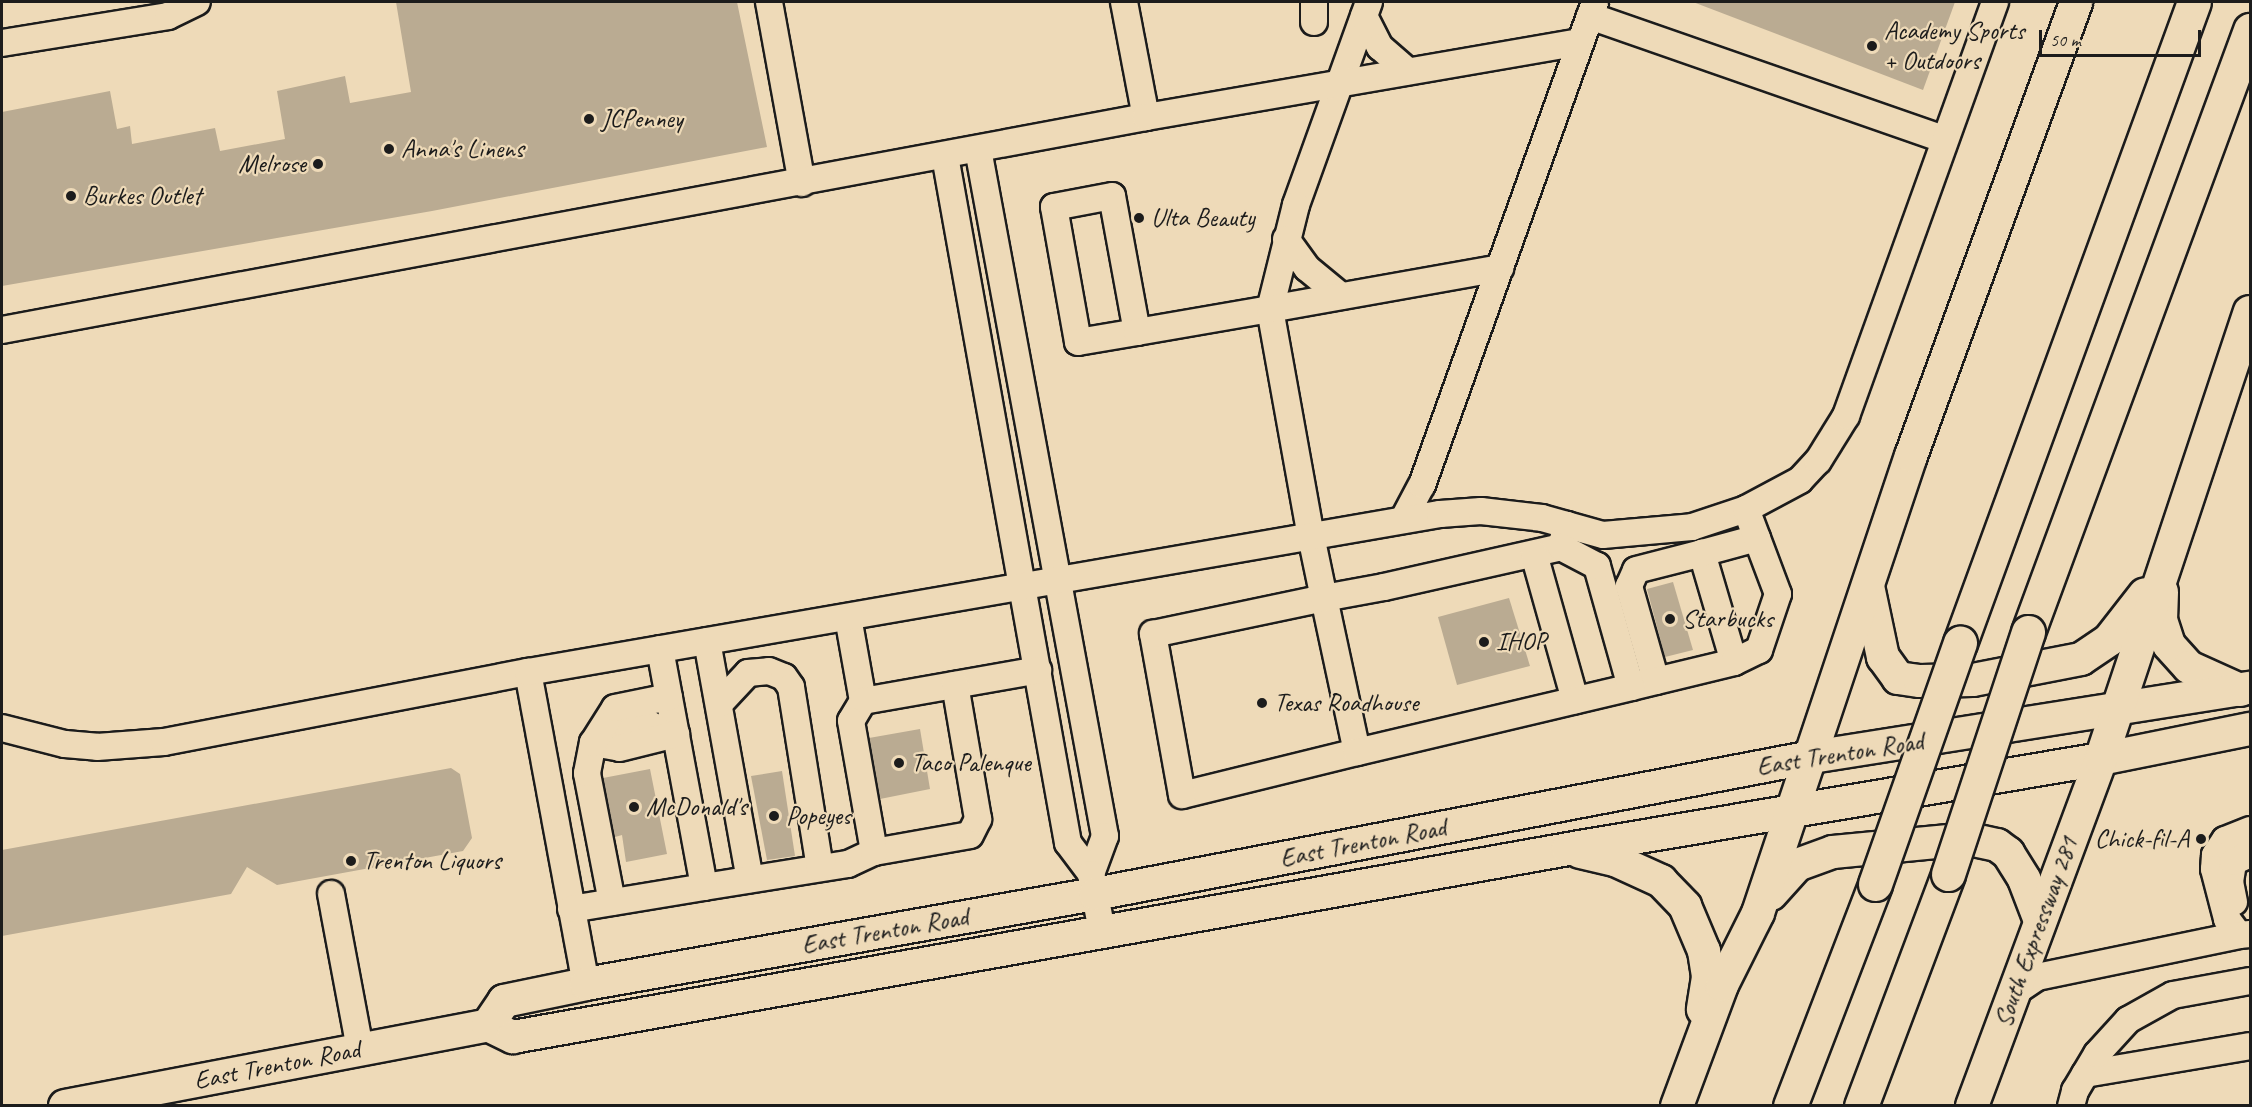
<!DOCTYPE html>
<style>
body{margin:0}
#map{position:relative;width:2252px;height:1107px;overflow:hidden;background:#eedab8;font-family:Caveat,sans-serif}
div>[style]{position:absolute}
.building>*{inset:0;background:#baab92}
.roads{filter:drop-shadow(2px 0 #1c1c1c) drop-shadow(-2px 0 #1c1c1c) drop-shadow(0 2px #1c1c1c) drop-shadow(0 -2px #1c1c1c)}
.minor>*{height:26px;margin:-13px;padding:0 13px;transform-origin:13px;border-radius:13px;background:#eedab8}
.major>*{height:32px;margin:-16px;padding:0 16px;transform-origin:16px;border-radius:16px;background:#eedab8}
.highway>*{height:33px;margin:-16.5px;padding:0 16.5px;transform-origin:16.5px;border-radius:16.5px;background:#eedab8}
.bridges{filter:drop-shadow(2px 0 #1c1c1c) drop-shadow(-2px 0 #1c1c1c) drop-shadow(0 2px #1c1c1c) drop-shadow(0 -2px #1c1c1c)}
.highway-bridge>*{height:33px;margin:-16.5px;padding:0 16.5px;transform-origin:16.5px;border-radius:16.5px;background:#eedab8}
.dots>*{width:16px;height:16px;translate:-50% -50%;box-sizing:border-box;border:3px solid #eedab8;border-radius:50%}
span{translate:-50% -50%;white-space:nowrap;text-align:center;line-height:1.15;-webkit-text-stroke:4.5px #eedab8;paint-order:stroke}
.poi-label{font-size:26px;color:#1c1c1c}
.left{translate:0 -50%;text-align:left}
.right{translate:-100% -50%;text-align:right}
.street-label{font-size:26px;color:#1c1c1c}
.frame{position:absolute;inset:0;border:3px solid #1c1c1c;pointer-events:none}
.scale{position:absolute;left:2039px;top:30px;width:162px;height:27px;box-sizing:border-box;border:3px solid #1c1c1c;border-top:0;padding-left:8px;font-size:18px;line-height:21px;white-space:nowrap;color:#1c1c1c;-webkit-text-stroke:4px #eedab8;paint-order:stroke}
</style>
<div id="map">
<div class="building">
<div style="clip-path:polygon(396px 2px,737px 2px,767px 147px,432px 211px,2px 286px,2px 112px,110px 91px,117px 129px,130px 126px,132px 144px,215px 128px,220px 151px,285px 139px,277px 91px,345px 76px,350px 103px,411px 92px)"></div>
<div style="clip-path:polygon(1693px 2px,1955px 2px,1923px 90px)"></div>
<div style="clip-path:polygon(1673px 582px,1693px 650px,1665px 657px,1647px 589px)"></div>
<div style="clip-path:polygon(1509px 598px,1530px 666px,1457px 685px,1438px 617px)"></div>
<div style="clip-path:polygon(920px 729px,930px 789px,880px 799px,869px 738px)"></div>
<div style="clip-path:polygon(451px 768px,460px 774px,472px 838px,463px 851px,277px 885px,247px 867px,231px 894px,2px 936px,2px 850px)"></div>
<div style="clip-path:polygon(650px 769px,667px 854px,626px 862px,622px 835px,615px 837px,603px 778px)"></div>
<div style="clip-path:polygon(782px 771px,795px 856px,767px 860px,751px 776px)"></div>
</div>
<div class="roads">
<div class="minor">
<div style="left:769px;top:2px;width:184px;rotate:79.7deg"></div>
<div style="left:1124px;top:2px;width:117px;rotate:79.2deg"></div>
<div style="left:1369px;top:2px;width:216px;rotate:109.8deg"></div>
<div style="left:1296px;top:205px;width:107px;rotate:104deg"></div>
<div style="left:1270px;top:309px;width:231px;rotate:79.8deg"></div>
<div style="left:1311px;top:536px;width:63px;rotate:78.2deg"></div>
<div style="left:1324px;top:598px;width:157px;rotate:77.9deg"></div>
<div style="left:1357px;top:752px;width:180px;rotate:166.2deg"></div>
<div style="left:1182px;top:795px;width:164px;rotate:-100.2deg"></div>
<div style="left:1153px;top:634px;width:175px;rotate:-11.9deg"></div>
<div style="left:1324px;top:598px;width:61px;rotate:-10.4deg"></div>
<div style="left:1384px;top:587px;width:181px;rotate:-12.7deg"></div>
<div style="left:1561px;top:547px;width:23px;rotate:-75deg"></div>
<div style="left:1364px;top:16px;width:35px;rotate:63deg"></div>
<div style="left:1380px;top:47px;width:37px;rotate:41deg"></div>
<div style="left:1590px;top:16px;width:375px;rotate:19.2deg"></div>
<div style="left:1314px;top:22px;width:20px;rotate:-90deg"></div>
<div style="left:2px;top:43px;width:168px;rotate:-9.2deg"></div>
<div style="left:168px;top:16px;width:32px;rotate:-26deg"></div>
<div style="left:978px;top:149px;width:699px;rotate:79.53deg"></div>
<div style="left:1105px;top:836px;width:40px;rotate:110.2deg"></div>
<div style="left:945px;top:156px;width:698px;rotate:79.85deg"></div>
<div style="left:1068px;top:843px;width:39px;rotate:53deg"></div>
<div style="left:1091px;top:874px;width:58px;rotate:79.1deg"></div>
<div style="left:1286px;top:239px;width:36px;rotate:54deg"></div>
<div style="left:1307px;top:268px;width:44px;rotate:39.5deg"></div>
<div style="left:2px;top:330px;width:1164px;rotate:-10.55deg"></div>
<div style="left:1146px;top:117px;width:440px;rotate:-9.8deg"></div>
<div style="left:1137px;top:332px;width:138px;rotate:-100.4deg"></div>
<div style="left:1112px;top:196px;width:59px;rotate:169.3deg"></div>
<div style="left:1054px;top:207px;width:137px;rotate:79.9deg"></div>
<div style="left:1078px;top:342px;width:60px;rotate:-9.6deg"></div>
<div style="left:1137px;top:332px;width:135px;rotate:-9.8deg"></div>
<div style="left:1270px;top:309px;width:234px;rotate:-10.1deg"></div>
<div style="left:1403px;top:520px;width:40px;rotate:-62deg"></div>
<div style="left:1422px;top:485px;width:513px;rotate:-70.29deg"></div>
<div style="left:1534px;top:554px;width:152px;rotate:74.3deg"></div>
<div style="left:848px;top:617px;width:85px;rotate:79.9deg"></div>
<div style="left:863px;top:701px;width:178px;rotate:-10deg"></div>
<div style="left:707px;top:641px;width:242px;rotate:79.8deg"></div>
<div style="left:660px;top:649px;width:242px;rotate:79.5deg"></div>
<div style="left:704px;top:887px;width:146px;rotate:-9.1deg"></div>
<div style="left:848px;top:864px;width:29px;rotate:-25deg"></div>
<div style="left:874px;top:852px;width:97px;rotate:-10deg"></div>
<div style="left:970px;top:835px;width:18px;rotate:-63deg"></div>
<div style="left:978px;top:819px;width:136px;rotate:-99.7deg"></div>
<div style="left:1734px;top:662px;width:114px;rotate:-106.4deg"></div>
<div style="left:1702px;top:553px;width:57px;rotate:-15.3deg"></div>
<div style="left:528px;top:672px;width:317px;rotate:79.5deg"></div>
<div style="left:1656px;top:681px;width:99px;rotate:-105.9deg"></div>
<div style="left:1629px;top:586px;width:17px;rotate:-66deg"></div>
<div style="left:1636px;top:570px;width:68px;rotate:-14.4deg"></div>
<div style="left:1631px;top:687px;width:106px;rotate:-13.6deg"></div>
<div style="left:1734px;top:662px;width:28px;rotate:-26deg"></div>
<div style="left:1759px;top:650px;width:59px;rotate:-71.3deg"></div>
<div style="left:1778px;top:594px;width:91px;rotate:-110.6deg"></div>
<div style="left:863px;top:701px;width:23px;rotate:121deg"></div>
<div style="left:851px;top:721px;width:133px;rotate:80deg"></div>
<div style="left:719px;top:704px;width:42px;rotate:-46.9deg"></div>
<div style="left:748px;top:673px;width:21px;rotate:-5deg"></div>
<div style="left:769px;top:671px;width:16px;rotate:22deg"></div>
<div style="left:784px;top:677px;width:12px;rotate:55deg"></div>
<div style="left:791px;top:687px;width:183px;rotate:80.9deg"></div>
<div style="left:2px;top:728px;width:65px;rotate:14.3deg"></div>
<div style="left:65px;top:744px;width:32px;rotate:5deg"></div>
<div style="left:97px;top:747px;width:67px;rotate:-4.3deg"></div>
<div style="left:164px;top:742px;width:371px;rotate:-10.9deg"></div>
<div style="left:528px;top:672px;width:926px;rotate:-9.83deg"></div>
<div style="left:1440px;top:514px;width:41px;rotate:-4.2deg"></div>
<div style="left:1481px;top:511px;width:61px;rotate:6.5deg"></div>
<div style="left:1542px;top:518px;width:63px;rotate:15.6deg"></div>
<div style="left:1603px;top:535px;width:89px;rotate:-5.1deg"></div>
<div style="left:1692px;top:527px;width:57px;rotate:-18.4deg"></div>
<div style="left:1746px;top:509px;width:61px;rotate:-28.2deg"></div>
<div style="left:1800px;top:480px;width:26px;rotate:-47deg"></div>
<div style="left:1818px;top:461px;width:53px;rotate:-58.1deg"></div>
<div style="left:1846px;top:416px;width:440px;rotate:-70.2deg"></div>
<div style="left:597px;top:739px;width:30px;rotate:-30deg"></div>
<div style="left:623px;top:724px;width:28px;rotate:2deg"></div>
<div style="left:651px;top:725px;width:16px;rotate:35deg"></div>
<div style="left:593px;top:743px;width:27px;rotate:10deg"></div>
<div style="left:620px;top:748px;width:58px;rotate:-14deg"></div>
<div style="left:1357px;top:752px;width:282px;rotate:-13.3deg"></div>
<div style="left:1631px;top:687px;width:126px;rotate:-105.7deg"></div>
<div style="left:1597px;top:566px;width:41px;rotate:-152.2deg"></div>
<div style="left:2250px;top:830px;width:27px;rotate:158deg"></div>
<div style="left:2225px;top:840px;width:18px;rotate:124deg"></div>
<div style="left:2215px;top:855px;width:14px;rotate:94deg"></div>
<div style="left:2214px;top:869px;width:52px;rotate:75.4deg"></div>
<div style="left:2227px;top:919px;width:20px;rotate:53deg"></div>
<div style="left:2239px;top:935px;width:11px;rotate:-5deg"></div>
<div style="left:331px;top:894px;width:158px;rotate:79.4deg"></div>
<div style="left:612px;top:902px;width:131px;rotate:-101deg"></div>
<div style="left:587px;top:773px;width:31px;rotate:-79deg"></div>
<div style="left:593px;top:743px;width:41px;rotate:-57.8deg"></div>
<div style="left:615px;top:708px;width:55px;rotate:-11.5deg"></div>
<div style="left:2234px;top:902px;width:20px;rotate:-101deg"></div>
<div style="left:2230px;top:882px;width:20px;rotate:-81deg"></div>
<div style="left:2233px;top:862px;width:19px;rotate:-25deg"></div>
<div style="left:571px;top:909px;width:135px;rotate:-9.4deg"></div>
<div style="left:2012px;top:994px;width:30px;rotate:-34deg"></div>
<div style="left:2037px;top:977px;width:206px;rotate:-11.7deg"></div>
<div style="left:2085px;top:1074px;width:167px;rotate:-9.6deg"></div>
<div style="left:2071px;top:1106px;width:16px;rotate:-75deg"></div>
<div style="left:2075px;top:1091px;width:43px;rotate:-59.3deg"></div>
<div style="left:2097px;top:1054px;width:46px;rotate:-47.6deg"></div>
<div style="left:2128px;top:1020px;width:51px;rotate:-29.1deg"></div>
<div style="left:2173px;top:995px;width:78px;rotate:-10.3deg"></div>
</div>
<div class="major">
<div style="left:1868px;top:586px;width:73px;rotate:78.1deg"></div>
<div style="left:1883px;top:657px;width:26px;rotate:54deg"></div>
<div style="left:1898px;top:678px;width:22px;rotate:8deg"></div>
<div style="left:1920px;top:681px;width:53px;rotate:-1.1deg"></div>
<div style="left:1973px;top:680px;width:110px;rotate:-11deg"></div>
<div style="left:2081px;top:659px;width:34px;rotate:-34deg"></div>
<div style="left:2109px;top:640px;width:58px;rotate:-52deg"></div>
<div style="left:2162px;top:592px;width:28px;rotate:92deg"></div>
<div style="left:2161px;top:620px;width:26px;rotate:72deg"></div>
<div style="left:2169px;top:645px;width:30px;rotate:48deg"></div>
<div style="left:2189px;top:667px;width:56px;rotate:24.3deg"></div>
<div style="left:1580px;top:852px;width:36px;rotate:13deg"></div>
<div style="left:1615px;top:860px;width:51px;rotate:24.5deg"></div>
<div style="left:1661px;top:881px;width:35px;rotate:46deg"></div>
<div style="left:1685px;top:906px;width:49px;rotate:67.1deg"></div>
<div style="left:1704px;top:951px;width:26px;rotate:81deg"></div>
<div style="left:1708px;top:977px;width:33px;rotate:99deg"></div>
<div style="left:1771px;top:894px;width:39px;rotate:-48deg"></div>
<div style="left:1797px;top:865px;width:38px;rotate:-20deg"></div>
<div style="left:1833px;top:852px;width:137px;rotate:-5.5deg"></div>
<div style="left:1969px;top:839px;width:29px;rotate:12deg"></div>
<div style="left:1997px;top:845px;width:14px;rotate:36deg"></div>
<div style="left:2008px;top:853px;width:31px;rotate:58deg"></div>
<div style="left:2024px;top:879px;width:42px;rotate:69deg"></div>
<div style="left:488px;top:1025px;width:29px;rotate:-56deg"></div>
<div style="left:504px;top:1001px;width:84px;rotate:-11.7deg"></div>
<div style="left:586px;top:984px;width:517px;rotate:-10.03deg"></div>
<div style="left:1095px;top:894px;width:730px;rotate:-10.82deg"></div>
<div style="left:1812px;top:757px;width:443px;rotate:-9deg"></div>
<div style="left:65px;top:1106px;width:431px;rotate:-10.8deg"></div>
<div style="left:488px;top:1025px;width:28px;rotate:26deg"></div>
<div style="left:513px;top:1037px;width:1072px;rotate:-10.1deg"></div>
<div style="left:1568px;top:849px;width:541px;rotate:-9.58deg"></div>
<div style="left:2101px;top:759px;width:152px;rotate:-11.4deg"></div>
<div style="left:1677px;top:1106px;width:129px;rotate:-69.6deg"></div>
<div style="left:1722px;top:985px;width:80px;rotate:-63.4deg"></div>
<div style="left:1758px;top:913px;width:482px;rotate:-71.5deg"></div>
<div style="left:1911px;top:456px;width:483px;rotate:-70deg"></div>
<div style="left:1972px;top:1106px;width:370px;rotate:-69.6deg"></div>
<div style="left:2101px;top:759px;width:471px;rotate:-71.6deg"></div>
</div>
<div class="highway">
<div style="left:2028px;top:632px;width:642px;rotate:-69.76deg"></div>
<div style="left:1960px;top:643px;width:682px;rotate:-69.95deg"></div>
<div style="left:1790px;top:1106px;width:238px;rotate:-69deg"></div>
<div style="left:1861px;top:1106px;width:248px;rotate:-69.4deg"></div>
</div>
</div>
<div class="bridges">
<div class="highway-bridge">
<div style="left:1948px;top:874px;width:255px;rotate:-71.7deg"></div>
<div style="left:1875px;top:884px;width:256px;rotate:-70.6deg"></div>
</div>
</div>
<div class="dots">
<div style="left:1872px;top:46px;background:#1c1c1c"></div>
<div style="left:589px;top:119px;background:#1c1c1c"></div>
<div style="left:389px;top:149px;background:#1c1c1c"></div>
<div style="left:318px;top:164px;background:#1c1c1c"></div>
<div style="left:71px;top:196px;background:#1c1c1c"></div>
<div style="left:1139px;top:218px;background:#1c1c1c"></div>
<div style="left:1670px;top:619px;background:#1c1c1c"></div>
<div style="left:1484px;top:642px;background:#1c1c1c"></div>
<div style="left:1262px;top:703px;background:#1c1c1c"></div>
<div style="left:899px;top:763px;background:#1c1c1c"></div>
<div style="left:634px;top:807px;background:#1c1c1c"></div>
<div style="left:774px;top:816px;background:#1c1c1c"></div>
<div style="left:2201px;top:839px;background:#1c1c1c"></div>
<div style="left:351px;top:861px;background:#1c1c1c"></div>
</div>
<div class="poi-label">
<span class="left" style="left:1884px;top:46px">Academy Sports<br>+ Outdoors</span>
<span class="left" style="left:601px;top:119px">JCPenney</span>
<span class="left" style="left:401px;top:149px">Anna's Linens</span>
<span class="right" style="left:306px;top:164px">Melrose</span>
<span class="left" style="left:83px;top:196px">Burkes Outlet</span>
<span class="left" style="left:1151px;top:218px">Ulta Beauty</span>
<span class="left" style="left:1682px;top:619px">Starbucks</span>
<span class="left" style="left:1496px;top:642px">IHOP</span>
<span class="left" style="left:1274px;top:703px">Texas Roadhouse</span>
<span class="left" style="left:911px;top:763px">Taco Palenque</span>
<span class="left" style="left:646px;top:807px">McDonald's</span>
<span class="left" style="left:786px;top:816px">Popeyes</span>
<span class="right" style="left:2189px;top:839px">Chick-fil-A</span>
<span class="left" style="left:363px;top:861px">Trenton Liquors</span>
</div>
<div class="street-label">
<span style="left:1840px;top:754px;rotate:-9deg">East Trenton Road</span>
<span style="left:1363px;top:843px;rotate:-11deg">East Trenton Road</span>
<span style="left:885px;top:931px;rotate:-10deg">East Trenton Road</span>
<span style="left:2036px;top:932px;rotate:-70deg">South Expressway 281</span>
<span style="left:277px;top:1065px;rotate:-11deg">East Trenton Road</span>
</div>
<div class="frame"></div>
<div class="scale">50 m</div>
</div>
